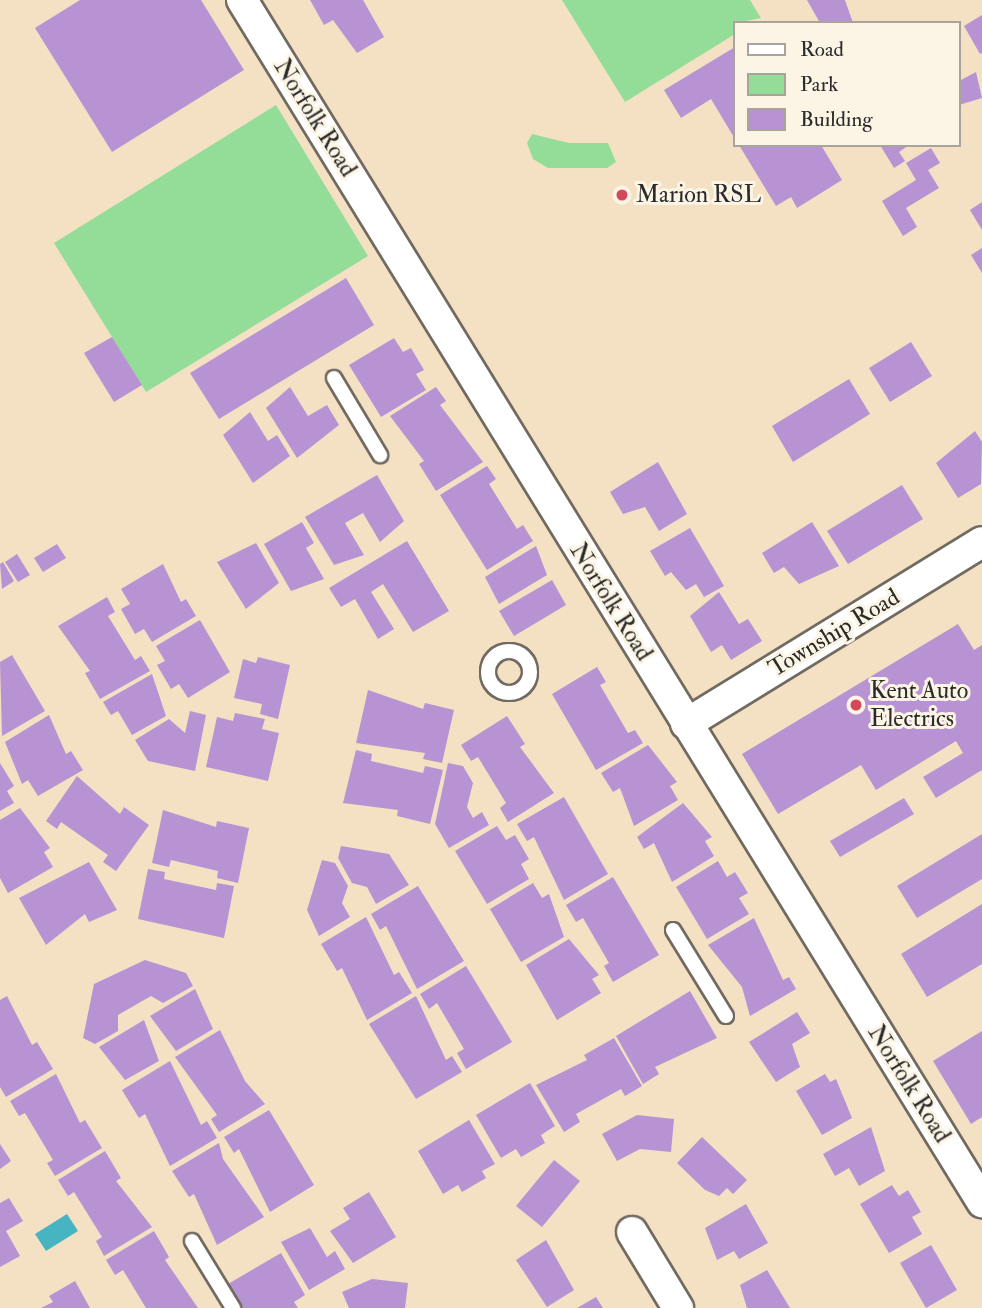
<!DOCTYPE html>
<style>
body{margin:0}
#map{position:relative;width:982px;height:1308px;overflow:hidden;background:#f4e0c3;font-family:"IM FELL Double Pica",serif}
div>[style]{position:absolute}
.green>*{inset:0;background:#93dd99}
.water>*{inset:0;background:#46b4c1}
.building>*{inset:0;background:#b793d4}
.roads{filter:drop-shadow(2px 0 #716a60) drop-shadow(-2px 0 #716a60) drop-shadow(0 2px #716a60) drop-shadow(0 -2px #716a60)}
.service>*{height:14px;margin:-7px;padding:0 7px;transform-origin:7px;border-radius:7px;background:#fff}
.service>.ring{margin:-7px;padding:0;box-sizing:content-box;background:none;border:14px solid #fff;border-radius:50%}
.minor>*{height:30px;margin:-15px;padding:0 15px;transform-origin:15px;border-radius:15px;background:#fff}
.dots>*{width:19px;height:19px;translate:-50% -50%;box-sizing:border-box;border:4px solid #fcf5e5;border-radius:50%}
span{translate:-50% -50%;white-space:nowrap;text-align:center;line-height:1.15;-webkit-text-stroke:6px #fcf5e5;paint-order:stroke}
.street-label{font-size:24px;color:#2b2b2b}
.poi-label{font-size:24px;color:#2b2b2b}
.left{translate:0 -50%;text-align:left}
.legend{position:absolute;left:733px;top:21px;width:228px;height:126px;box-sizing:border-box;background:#fcf5e5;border:2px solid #a8a49b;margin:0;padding:9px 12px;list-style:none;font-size:21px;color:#2b2b2b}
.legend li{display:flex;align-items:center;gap:14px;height:35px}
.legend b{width:35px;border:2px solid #a8a49b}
</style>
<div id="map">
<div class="green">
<div style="clip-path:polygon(562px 0,750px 0,761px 18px,735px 23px,735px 34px,625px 102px)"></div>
<div style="clip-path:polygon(276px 105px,368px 256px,146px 392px,54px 243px)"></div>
<div style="clip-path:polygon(532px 134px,569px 143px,608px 143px,616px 162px,607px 168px,548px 168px,533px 159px,527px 143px)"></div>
</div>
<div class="water">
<div style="clip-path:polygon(67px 1214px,78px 1231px,46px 1251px,35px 1234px)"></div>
</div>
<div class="building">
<div style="clip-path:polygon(80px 0,201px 0,244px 70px,112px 152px,35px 28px)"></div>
<div style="clip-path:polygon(310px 0,363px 0,384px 37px,357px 53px,333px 20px,324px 25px)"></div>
<div style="clip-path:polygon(807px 0,845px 0,853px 23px,820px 23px)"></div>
<div style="clip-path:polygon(982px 15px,982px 53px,980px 54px,964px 26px)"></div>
<div style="clip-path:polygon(735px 47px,735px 139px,711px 99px,681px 118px,664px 90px)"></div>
<div style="clip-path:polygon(976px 72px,982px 98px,959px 105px,959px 81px)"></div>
<div style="clip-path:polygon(739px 145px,821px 145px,842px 180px,797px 208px,791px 197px,776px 206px)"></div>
<div style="clip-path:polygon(880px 145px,909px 145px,899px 152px,905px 161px,894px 168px)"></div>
<div style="clip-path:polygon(931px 148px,940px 163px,928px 170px,939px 188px,906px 208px,917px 227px,903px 236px,882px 201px,916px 180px,906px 163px)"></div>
<div style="clip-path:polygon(982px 202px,982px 230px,970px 210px)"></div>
<div style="clip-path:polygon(982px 248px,982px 273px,971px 255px)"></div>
<div style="clip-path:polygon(346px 278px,374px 325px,219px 419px,190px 373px)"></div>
<div style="clip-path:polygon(112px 337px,142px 385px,114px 402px,84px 353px)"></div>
<div style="clip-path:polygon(394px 338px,403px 352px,411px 348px,424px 370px,416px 374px,426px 390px,381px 417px,349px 365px)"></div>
<div style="clip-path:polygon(911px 342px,932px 376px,890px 402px,869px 368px)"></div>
<div style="clip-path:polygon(849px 379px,870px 414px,793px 462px,772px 426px)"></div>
<div style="clip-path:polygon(290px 387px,308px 416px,327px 405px,339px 425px,297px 458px,266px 408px)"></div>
<div style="clip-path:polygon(436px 387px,446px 401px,440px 405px,483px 462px,436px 491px,419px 464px,424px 461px,390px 416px)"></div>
<div style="clip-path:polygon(250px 412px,268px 441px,277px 435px,290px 456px,253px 483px,223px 435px)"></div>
<div style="clip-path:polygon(975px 431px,982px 442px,981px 484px,958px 498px,936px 463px)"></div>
<div style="clip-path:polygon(658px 462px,687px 514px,659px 531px,645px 507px,623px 514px,610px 492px)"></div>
<div style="clip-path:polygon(487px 466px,496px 479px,489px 484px,517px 529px,523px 525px,533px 541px,487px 570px,440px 495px)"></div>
<div style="clip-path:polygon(377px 475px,404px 521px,380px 542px,363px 513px,345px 523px,364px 555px,334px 565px,305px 517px)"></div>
<div style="clip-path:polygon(902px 485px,923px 519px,848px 564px,827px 531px)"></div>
<div style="clip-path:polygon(302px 522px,314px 543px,306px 548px,324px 579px,291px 591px,264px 544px)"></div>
<div style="clip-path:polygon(812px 522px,839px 566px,799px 584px,784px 567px,774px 573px,762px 553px)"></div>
<div style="clip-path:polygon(690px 528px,724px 586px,704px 597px,696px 584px,686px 590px,671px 572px,665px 576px,650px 551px)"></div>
<div style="clip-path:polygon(407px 541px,449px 611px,413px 632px,383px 584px,371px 592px,394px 629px,378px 639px,355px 599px,341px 607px,329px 588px)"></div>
<div style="clip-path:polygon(256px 543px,279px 583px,246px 609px,217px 562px)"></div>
<div style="clip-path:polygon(57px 544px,66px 558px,43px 572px,34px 558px)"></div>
<div style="clip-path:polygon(536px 546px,547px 575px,499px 604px,485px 577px)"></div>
<div style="clip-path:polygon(17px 554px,30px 575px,18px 582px,5px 562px)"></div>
<div style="clip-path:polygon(3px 562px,14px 581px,2px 589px,0 564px)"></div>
<div style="clip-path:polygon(163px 564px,181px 602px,186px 599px,196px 616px,152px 642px,144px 629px,135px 634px,121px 609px,130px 604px,121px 589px)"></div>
<div style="clip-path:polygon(552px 580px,566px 605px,514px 636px,499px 611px)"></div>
<div style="clip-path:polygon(719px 592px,739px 624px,748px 619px,762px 641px,731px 660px,722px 645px,711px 652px,690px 616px)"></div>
<div style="clip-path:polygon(107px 597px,115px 612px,108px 616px,135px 660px,141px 656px,150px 671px,100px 699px,85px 673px,90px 671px,58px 626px)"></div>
<div style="clip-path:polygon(200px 620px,230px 672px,188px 698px,179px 684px,171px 689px,157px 665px,165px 661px,156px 646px)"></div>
<div style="clip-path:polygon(958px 624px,974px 650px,982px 645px,982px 770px,936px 798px,923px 777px,963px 753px,956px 741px,876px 790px,861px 765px,778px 814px,742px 754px)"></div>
<div style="clip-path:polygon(12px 655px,45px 711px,2px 736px,0 662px)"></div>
<div style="clip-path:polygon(258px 657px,290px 665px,278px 719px,260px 714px,262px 704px,234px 698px,243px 659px,256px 663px)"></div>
<div style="clip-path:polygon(597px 667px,606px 682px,600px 685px,628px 733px,635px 730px,643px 743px,596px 770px,552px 694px)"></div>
<div style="clip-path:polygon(152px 674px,166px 716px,132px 735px,118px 711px,111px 715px,103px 702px)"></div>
<div style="clip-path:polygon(368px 690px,423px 709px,425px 703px,454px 710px,442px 763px,423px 759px,425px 753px,356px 743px)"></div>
<div style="clip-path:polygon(190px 711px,206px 715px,195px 771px,148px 761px,135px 740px,169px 719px,185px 733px)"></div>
<div style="clip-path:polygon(235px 713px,265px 719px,262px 729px,279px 733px,268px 781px,206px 767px,217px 717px,233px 721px)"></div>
<div style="clip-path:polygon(49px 715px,66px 754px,71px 751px,83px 770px,38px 796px,28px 780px,22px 784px,5px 742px)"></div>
<div style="clip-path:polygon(507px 716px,525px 744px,520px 747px,554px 793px,508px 822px,500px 808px,506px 803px,478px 757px,471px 761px,461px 745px)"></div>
<div style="clip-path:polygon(648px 745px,677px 782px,670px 786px,678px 800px,634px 826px,620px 788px,613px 792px,601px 773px)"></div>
<div style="clip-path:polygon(356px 750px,372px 754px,371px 761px,423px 773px,425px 766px,443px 770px,430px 824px,397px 816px,398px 810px,343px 803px)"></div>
<div style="clip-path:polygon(0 763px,14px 786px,7px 791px,14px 803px,0 811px)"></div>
<div style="clip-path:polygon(448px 763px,463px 766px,473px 783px,467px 807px,473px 818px,482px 812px,489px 825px,449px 848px,435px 824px)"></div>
<div style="clip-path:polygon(77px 776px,120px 814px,124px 807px,149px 825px,116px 871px,103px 862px,108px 855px,61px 822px,57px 829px,46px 821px)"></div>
<div style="clip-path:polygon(564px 797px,608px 874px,564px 900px,534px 837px,527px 841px,517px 824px)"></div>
<div style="clip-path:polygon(904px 798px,914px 814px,840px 857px,830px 841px)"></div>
<div style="clip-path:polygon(683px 803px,712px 837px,705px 841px,714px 856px,672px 882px,654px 843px,644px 849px,637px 837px)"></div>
<div style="clip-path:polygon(20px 808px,50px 848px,44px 852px,53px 867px,8px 893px,0 878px,0 820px)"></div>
<div style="clip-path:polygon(163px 810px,216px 827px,217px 821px,249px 828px,238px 883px,217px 878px,218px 871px,171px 860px,169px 867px,152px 863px)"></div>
<div style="clip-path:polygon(497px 826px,506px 840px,515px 835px,529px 859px,521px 864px,529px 879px,487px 904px,455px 851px)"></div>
<div style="clip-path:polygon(982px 834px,982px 879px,917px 918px,897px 886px)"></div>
<div style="clip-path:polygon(341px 846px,389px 854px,409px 885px,376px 904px,367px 887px,352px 883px,338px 858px)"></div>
<div style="clip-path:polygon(322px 860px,335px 863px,348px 886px,342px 903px,350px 917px,319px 936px,307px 910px)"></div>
<div style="clip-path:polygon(718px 861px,727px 877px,735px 872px,748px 893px,739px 898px,749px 914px,707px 939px,676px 887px)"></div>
<div style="clip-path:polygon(89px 862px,117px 910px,89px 922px,85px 914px,46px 945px,19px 898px)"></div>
<div style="clip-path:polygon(148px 869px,165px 872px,164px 879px,216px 890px,217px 883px,234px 886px,224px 938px,138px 919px)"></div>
<div style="clip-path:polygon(613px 877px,659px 955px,613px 982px,604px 966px,609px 963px,583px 918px,576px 922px,566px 905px)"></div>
<div style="clip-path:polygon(533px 883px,542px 898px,549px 894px,564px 937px,521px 962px,490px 909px)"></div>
<div style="clip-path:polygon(418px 886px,464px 961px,417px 989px,386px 926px,380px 930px,371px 914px)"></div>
<div style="clip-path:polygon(982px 904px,982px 964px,927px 997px,901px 954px)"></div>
<div style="clip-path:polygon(366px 917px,394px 975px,399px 972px,412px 993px,367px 1020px,342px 968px,337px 971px,321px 944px)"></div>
<div style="clip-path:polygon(754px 918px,783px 980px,789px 977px,796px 989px,750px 1016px,742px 987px,708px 945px)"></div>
<div style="clip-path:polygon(569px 939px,599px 975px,592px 979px,601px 993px,557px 1020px,526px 965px)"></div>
<div style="clip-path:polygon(145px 960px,186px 973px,193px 986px,163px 1003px,151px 996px,118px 1015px,118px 1031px,95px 1044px,83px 1038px,94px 984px)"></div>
<div style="clip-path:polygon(466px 966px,512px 1042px,466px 1069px,457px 1053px,464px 1049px,437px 1003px,429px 1009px,420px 994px)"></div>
<div style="clip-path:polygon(195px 989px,213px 1029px,176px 1051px,150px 1016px)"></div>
<div style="clip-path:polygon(690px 991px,717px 1038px,655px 1067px,659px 1074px,643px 1084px,616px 1036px)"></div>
<div style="clip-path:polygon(7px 996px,32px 1045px,37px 1042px,53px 1069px,6px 1097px,0 1087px,0 1000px)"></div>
<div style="clip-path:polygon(416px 996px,446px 1060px,452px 1056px,462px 1072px,416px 1099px,369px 1024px)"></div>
<div style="clip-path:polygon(797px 1012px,810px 1033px,792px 1044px,800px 1067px,776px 1082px,749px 1042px)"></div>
<div style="clip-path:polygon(144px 1020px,159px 1061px,125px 1080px,99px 1047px)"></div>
<div style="clip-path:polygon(220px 1030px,245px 1081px,265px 1104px,219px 1132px,211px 1119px,217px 1115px,175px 1057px)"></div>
<div style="clip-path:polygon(982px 1031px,982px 1117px,971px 1124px,933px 1061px)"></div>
<div style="clip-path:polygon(614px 1038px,642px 1086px,625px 1096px,621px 1089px,576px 1114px,580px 1122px,564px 1132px,536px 1085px,587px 1060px,584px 1055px)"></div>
<div style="clip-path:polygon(170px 1061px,201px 1125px,207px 1121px,217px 1138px,170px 1166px,145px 1114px,139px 1118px,122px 1090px)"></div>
<div style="clip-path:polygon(56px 1074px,80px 1123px,85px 1120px,102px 1148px,55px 1176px,47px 1163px,53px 1160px,25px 1113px,19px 1116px,10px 1101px)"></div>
<div style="clip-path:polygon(825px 1074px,830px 1082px,836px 1079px,852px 1118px,822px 1135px,796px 1091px)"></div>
<div style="clip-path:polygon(530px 1083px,555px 1126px,541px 1135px,545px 1143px,521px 1157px,516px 1149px,501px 1158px,476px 1115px)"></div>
<div style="clip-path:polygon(269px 1110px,314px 1185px,270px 1212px,239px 1149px,234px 1153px,224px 1137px)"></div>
<div style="clip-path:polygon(637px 1115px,674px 1119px,671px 1152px,640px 1149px,617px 1161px,602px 1134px)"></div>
<div style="clip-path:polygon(469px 1120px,495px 1164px,482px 1171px,486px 1178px,462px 1192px,458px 1185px,443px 1194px,418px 1151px)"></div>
<div style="clip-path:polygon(871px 1127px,885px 1171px,859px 1186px,849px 1168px,835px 1176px,823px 1154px)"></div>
<div style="clip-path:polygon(702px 1137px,747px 1180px,733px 1194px,727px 1188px,719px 1196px,705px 1190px,677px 1163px)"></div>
<div style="clip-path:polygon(219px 1143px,223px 1159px,264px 1217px,217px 1245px,194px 1194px,189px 1197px,172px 1171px)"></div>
<div style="clip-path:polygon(0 1144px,11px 1161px,0 1169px)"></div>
<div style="clip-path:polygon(105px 1151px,121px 1178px,116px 1181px,152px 1227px,104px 1256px,96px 1241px,102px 1237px,74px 1192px,68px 1196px,58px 1180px)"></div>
<div style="clip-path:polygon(554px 1160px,580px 1181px,542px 1227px,516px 1206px)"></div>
<div style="clip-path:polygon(892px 1185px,899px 1196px,908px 1190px,921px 1212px,912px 1217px,922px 1234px,889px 1253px,860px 1204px)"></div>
<div style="clip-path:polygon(369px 1192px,396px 1237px,353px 1263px,330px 1231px,350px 1219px,343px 1208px)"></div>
<div style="clip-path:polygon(9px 1198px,23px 1221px,6px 1231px,20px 1256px,0 1267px,0 1203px)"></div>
<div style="clip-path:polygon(746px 1204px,768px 1243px,739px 1259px,734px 1251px,717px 1260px,705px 1228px)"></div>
<div style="clip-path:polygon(310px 1228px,327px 1257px,335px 1251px,345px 1269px,309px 1290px,281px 1242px)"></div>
<div style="clip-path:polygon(154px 1231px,169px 1257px,165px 1260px,198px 1308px,146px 1308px,123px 1270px,115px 1275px,106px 1260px)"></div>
<div style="clip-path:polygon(546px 1240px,574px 1290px,547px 1307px,516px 1260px)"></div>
<div style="clip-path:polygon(931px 1245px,957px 1290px,926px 1308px,900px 1263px)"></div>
<div style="clip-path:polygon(281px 1253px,305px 1295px,294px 1302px,298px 1308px,242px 1308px,228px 1284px)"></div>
<div style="clip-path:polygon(767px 1270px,790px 1308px,747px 1308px,740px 1285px)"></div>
<div style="clip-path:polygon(372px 1279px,408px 1283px,405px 1308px,349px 1308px,342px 1292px)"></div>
<div style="clip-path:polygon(75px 1281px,90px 1308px,41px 1308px,53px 1302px,49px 1296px)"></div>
<div style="clip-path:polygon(596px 1297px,603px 1308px,577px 1308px)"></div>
</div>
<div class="roads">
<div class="service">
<div style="left:334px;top:378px;width:90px;rotate:59.1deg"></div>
<div class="ring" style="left:488px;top:651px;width:28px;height:28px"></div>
<div style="left:673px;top:930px;width:101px;rotate:58.4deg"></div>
<div style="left:192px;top:1241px;width:79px;rotate:58.5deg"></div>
</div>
<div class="minor">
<div style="left:242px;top:0;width:1412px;rotate:58.38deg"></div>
<div style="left:686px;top:724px;width:347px;rotate:-31.6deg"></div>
<div style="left:632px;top:1232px;width:89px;rotate:58.8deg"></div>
</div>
</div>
<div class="dots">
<div style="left:622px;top:195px;background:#d1495b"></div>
<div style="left:856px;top:705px;background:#d1495b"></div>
</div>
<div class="street-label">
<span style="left:315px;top:118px;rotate:58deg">Norfolk Road</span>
<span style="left:611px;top:602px;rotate:58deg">Norfolk Road</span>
<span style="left:834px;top:633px;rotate:-31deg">Township Road</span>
<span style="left:909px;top:1084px;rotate:58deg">Norfolk Road</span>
</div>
<div class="poi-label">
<span class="left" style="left:636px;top:195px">Marion RSL</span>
<span class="left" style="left:870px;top:705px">Kent Auto<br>Electrics</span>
</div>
<ul class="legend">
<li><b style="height:9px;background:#fff"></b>Road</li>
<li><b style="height:19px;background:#93dd99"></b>Park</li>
<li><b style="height:19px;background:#b793d4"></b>Building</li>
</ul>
</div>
